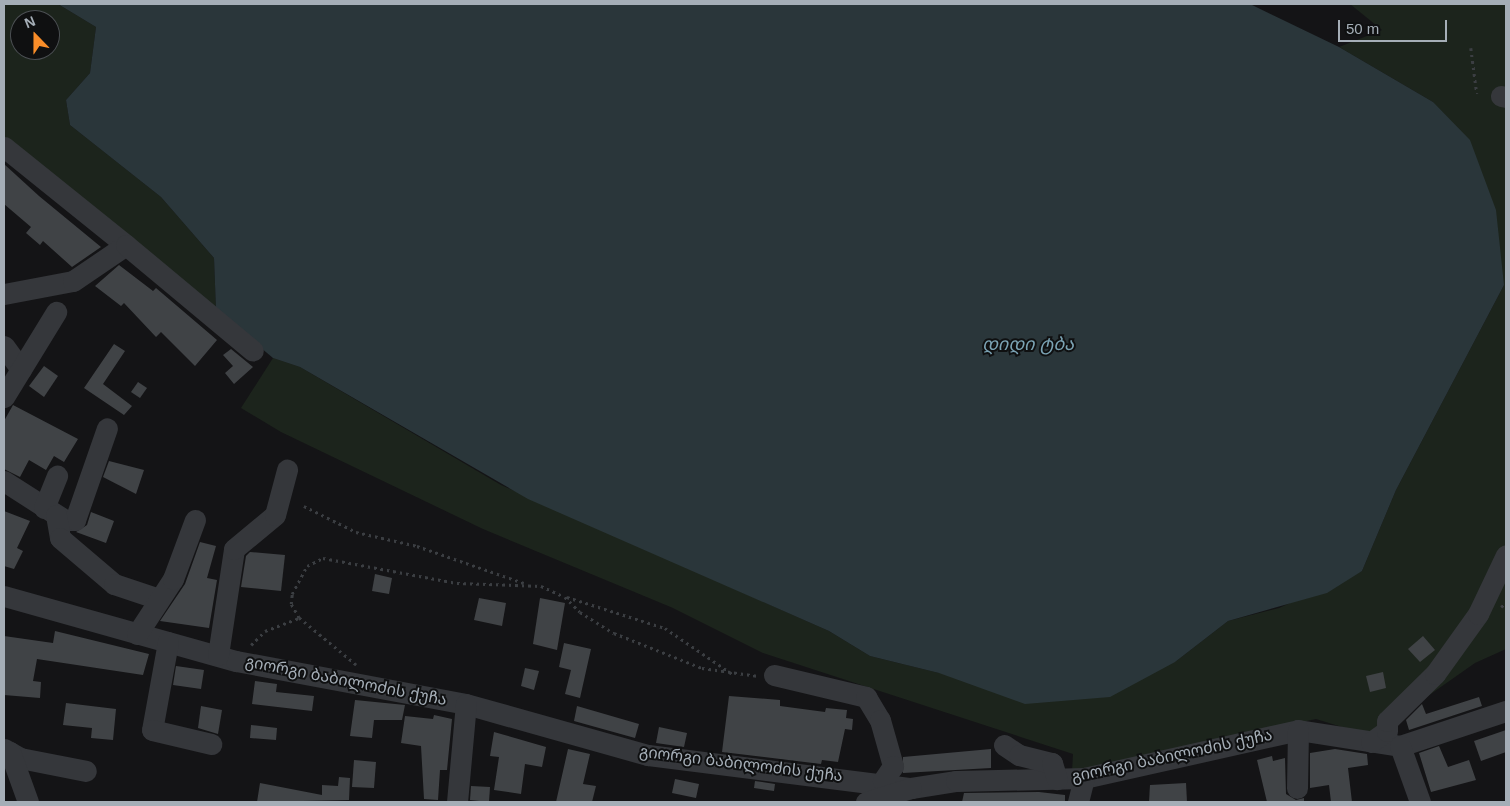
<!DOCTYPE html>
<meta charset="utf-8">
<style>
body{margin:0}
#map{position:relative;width:1510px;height:806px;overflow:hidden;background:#141416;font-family:Helvetica,"Noto Sans Georgian",sans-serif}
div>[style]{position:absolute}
.green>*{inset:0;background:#1c241c}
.water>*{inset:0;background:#2a363a}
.building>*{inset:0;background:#404346}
.path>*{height:2.5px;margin-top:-1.25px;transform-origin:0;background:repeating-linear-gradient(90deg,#3b3e42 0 2.5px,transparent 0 6.5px)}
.minor>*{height:21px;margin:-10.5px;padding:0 10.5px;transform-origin:10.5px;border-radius:10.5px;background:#35373b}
span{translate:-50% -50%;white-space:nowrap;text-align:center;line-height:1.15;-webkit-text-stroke:4px #0f1011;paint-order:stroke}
.street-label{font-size:16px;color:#a5aeb7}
.water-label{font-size:18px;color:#7ba3b4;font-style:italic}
.frame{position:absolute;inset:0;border:5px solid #a5aeb7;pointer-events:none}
.north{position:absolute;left:10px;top:10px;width:50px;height:50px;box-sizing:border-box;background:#0f1011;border:1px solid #4b4f53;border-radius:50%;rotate:338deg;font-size:14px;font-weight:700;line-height:20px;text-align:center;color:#a5aeb7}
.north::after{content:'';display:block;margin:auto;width:18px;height:22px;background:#f98d29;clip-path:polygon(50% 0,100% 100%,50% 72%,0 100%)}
.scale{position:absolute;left:1338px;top:20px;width:109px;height:22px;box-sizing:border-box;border:2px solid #a5aeb7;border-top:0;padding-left:6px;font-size:15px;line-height:18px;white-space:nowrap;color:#a5aeb7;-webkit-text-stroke:4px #0f1011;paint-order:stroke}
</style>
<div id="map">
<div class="green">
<div style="clip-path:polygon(evenodd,4px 4px,58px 4px,96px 27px,90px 73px,66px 100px,70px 125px,161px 197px,214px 258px,216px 310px,4px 141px,4px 4px,20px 20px,50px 20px,50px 50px,20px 50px,20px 20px)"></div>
<div style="clip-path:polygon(1350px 4px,1506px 4px,1506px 649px,1475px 663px,1371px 736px,1316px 719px,1072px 772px,1073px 754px,763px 653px,673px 608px,483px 529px,281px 432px,241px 408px,273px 358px,300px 367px,501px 485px,829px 631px,870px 656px,939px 673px,1175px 662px,1228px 621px,1279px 608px,1362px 571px,1396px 490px,1504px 285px,1433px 102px,1339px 47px,1382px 30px)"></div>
</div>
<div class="water">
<div style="clip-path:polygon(58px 4px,1250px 4px,1339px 47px,1433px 102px,1470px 140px,1496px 210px,1504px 285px,1396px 490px,1362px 571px,1327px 593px,1228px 621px,1175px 662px,1110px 697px,1025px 704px,939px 673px,870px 656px,829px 631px,528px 499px,300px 367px,273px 358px,216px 310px,214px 258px,161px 197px,70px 125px,66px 100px,90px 73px,96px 27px)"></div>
</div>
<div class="building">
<div style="clip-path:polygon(4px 164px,39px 196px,101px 247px,72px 267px,43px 241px,40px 245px,26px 233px,31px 227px,4px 204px)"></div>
<div style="clip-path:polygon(119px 265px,153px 291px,156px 288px,217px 340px,195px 366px,161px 332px,156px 337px,124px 303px,121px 306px,95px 286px)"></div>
<div style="clip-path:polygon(114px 344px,125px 351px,103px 384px,132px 406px,124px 415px,84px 388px)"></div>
<div style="clip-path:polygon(231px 349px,253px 367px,234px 384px,225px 373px,233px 366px,223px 355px)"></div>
<div style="clip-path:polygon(44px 366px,58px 376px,44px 397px,29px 386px)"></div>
<div style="clip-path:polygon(138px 382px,147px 388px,140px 398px,131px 392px)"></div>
<div style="clip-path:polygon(13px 405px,78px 439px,64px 462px,54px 456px,46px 470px,29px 460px,20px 477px,4px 469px,4px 421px)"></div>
<div style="clip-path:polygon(109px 461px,144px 470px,136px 494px,103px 477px)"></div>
<div style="clip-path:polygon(4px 511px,30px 521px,17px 548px,23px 551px,14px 569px,4px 566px)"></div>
<div style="clip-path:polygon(91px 512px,114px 521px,106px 543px,76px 532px,87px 525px)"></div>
<div style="clip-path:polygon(200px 542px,216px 546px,207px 578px,217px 580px,209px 628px,160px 621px,185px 584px)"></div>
<div style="clip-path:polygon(250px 552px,285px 555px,281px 591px,241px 587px,246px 556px)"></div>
<div style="clip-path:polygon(375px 574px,392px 578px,389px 594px,372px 591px)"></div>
<div style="clip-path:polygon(479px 598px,506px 603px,502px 626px,474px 620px)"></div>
<div style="clip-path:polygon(540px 598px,565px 603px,557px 650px,533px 644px)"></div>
<div style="clip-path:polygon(55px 631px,149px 654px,143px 675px,37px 659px,33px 681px,41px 682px,40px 698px,4px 695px,4px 636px,53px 643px)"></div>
<div style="clip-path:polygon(1423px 636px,1435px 650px,1420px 662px,1408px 649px)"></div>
<div style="clip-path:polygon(564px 643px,591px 649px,580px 698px,565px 694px,571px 670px,559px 667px)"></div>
<div style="clip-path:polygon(176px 666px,204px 670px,201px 689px,173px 685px)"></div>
<div style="clip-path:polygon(525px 668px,539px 671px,534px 690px,521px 686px)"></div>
<div style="clip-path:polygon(1383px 672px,1386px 688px,1370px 692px,1366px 676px)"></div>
<div style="clip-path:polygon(255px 681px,277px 684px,276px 692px,314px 696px,312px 711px,252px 704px)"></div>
<div style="clip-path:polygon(729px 696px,780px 700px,780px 706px,825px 712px,826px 708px,847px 710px,846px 718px,853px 719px,852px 730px,845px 729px,838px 762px,822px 760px,821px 764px,722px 752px)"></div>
<div style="clip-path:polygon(1479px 697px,1482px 706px,1409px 730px,1406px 720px,1422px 704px,1426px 714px)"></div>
<div style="clip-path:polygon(355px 700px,405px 705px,402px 720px,374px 720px,372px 738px,350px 736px)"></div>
<div style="clip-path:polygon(66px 703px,116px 709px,113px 740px,91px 738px,92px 728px,63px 725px)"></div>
<div style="clip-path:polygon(201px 706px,222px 710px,218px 734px,198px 728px)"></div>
<div style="clip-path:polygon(577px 706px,639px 724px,635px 738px,574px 721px)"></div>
<div style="clip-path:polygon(434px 715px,452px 719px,447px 770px,440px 770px,438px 800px,424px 799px,421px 746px,401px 743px,405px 716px,433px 719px)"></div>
<div style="clip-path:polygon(251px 725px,277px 728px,276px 740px,250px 738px)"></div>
<div style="clip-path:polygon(659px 727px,687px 733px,684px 747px,656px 743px)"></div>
<div style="clip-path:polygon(1506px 730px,1506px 752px,1481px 761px,1474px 741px)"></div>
<div style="clip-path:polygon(494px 732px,546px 747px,542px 767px,525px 764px,521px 794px,494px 790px,499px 757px,490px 756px)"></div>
<div style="clip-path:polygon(1439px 746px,1448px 767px,1469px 760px,1476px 780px,1431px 792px,1419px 753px)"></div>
<div style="clip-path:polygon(568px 749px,590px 754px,583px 784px,596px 786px,592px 802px,556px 802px)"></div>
<div style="clip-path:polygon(991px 749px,991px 768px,903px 773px,903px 757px)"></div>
<div style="clip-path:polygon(1335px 749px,1367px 754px,1368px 765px,1348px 768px,1352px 802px,1331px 802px,1329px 785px,1310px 788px,1310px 753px)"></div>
<div style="clip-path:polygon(1272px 756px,1273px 761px,1285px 758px,1286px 794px,1296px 800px,1304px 798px,1304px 802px,1267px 802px,1257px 760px)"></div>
<div style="clip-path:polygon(354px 760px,376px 762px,374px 788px,352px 787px)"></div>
<div style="clip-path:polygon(339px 777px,350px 778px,349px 800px,257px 802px,260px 783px,322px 795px,322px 785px,338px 786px)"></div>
<div style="clip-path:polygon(675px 779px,699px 784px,696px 798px,672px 793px)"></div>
<div style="clip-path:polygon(755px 781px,775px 784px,774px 791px,754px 788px)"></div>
<div style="clip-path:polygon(1186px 783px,1187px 802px,1149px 802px,1150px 785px)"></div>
<div style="clip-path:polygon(471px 786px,490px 787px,489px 802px,470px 800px)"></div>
<div style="clip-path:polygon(1039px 792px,1065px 795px,1065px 802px,962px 802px,964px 793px)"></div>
</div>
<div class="path">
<div style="left:1471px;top:48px;width:46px;rotate:82.6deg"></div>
<div style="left:304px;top:506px;width:58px;rotate:26.6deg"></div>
<div style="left:356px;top:532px;width:63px;rotate:12.9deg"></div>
<div style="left:417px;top:546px;width:113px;rotate:19.1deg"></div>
<div style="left:567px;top:597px;width:103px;rotate:17.6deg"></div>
<div style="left:665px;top:628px;width:83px;rotate:34.3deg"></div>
<div style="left:1501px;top:607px;width:6px;rotate:-39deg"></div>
<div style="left:251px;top:645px;width:20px;rotate:-45deg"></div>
<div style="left:265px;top:631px;width:36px;rotate:-21deg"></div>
<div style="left:356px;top:665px;width:74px;rotate:-140.5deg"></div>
<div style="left:299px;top:618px;width:16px;rotate:-120deg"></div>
<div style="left:291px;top:604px;width:10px;rotate:-84deg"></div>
<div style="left:292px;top:594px;width:32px;rotate:-62deg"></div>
<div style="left:307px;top:566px;width:18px;rotate:-27deg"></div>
<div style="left:323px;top:558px;width:136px;rotate:10.6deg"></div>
<div style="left:457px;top:583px;width:84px;rotate:2deg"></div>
<div style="left:541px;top:586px;width:26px;rotate:25deg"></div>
<div style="left:565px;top:597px;width:21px;rotate:45deg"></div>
<div style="left:580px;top:612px;width:40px;rotate:32deg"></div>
<div style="left:614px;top:633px;width:95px;rotate:21.7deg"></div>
<div style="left:702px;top:668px;width:57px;rotate:8.1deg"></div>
</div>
<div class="minor">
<div style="left:1501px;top:96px;width:5px;rotate:11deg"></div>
<div style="left:4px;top:147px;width:156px;rotate:38.8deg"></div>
<div style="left:4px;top:294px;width:70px;rotate:-10.7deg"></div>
<div style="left:73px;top:281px;width:64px;rotate:-34.2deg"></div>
<div style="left:126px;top:245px;width:165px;rotate:39.8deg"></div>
<div style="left:4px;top:346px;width:29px;rotate:54deg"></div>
<div style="left:4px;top:397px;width:100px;rotate:-58.5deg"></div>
<div style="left:4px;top:481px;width:72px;rotate:32.6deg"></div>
<div style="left:65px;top:520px;width:10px"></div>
<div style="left:75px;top:520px;width:97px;rotate:-70.8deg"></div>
<div style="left:44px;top:508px;width:35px;rotate:-68deg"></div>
<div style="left:56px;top:515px;width:23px;rotate:80deg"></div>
<div style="left:60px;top:538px;width:71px;rotate:40.4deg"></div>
<div style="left:114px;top:584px;width:41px;rotate:18.4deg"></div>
<div style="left:4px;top:596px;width:241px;rotate:15.7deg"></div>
<div style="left:236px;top:661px;width:234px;rotate:10.6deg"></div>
<div style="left:466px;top:704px;width:189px;rotate:15.7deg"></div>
<div style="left:648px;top:755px;width:265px;rotate:7.2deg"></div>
<div style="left:911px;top:788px;width:46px;rotate:-8.8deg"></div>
<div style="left:956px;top:781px;width:128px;rotate:-1.3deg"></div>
<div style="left:1084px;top:778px;width:219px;rotate:-12.6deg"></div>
<div style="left:1298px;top:730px;width:103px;rotate:8.9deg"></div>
<div style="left:1400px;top:746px;width:112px;rotate:-18.3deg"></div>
<div style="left:137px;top:634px;width:66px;rotate:-56.8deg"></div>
<div style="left:173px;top:579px;width:63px;rotate:-69.6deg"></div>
<div style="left:168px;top:642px;width:89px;rotate:100.3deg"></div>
<div style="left:152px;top:730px;width:61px;rotate:13.3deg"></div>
<div style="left:218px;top:655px;width:107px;rotate:-81.4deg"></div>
<div style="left:234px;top:549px;width:53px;rotate:-39.7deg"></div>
<div style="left:275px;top:515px;width:47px;rotate:-75.1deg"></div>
<div style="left:774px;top:675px;width:95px;rotate:13.4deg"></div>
<div style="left:866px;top:697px;width:27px;rotate:59deg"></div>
<div style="left:880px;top:720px;width:48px;rotate:74.2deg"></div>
<div style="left:893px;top:766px;width:18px;rotate:124deg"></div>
<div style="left:1371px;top:742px;width:19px;rotate:-35deg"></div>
<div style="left:1387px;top:731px;width:10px;rotate:-90deg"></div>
<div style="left:1387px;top:721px;width:67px;rotate:-44.4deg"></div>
<div style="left:1435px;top:674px;width:74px;rotate:-54.4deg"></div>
<div style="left:1478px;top:614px;width:65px;rotate:-64.6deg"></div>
<div style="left:1004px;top:745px;width:18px;rotate:34deg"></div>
<div style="left:1019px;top:755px;width:34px;rotate:14deg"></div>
<div style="left:1052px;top:763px;width:17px;rotate:73deg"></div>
<div style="left:1400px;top:746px;width:59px;rotate:70.3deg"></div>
<div style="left:4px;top:749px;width:18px;rotate:29deg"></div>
<div style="left:20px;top:758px;width:67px;rotate:11.1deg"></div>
<div style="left:10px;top:752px;width:53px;rotate:70.2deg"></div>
<div style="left:1297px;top:788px;width:58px;rotate:-89deg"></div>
<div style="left:457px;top:802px;width:98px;rotate:-84.8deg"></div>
<div style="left:866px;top:802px;width:47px;rotate:-17.3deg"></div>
<div style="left:1078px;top:802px;width:25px;rotate:-76deg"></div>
</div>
<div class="street-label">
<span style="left:346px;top:681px;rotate:11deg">გიორგი ბაბილოძის ქუჩა</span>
<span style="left:1172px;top:756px;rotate:-12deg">გიორგი ბაბილოძის ქუჩა</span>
<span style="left:741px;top:764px;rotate:7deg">გიორგი ბაბილოძის ქუჩა</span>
</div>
<div class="water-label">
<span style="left:1028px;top:344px">დიდი ტბა</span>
</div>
<div class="frame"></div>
<div class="north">N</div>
<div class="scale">50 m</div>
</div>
